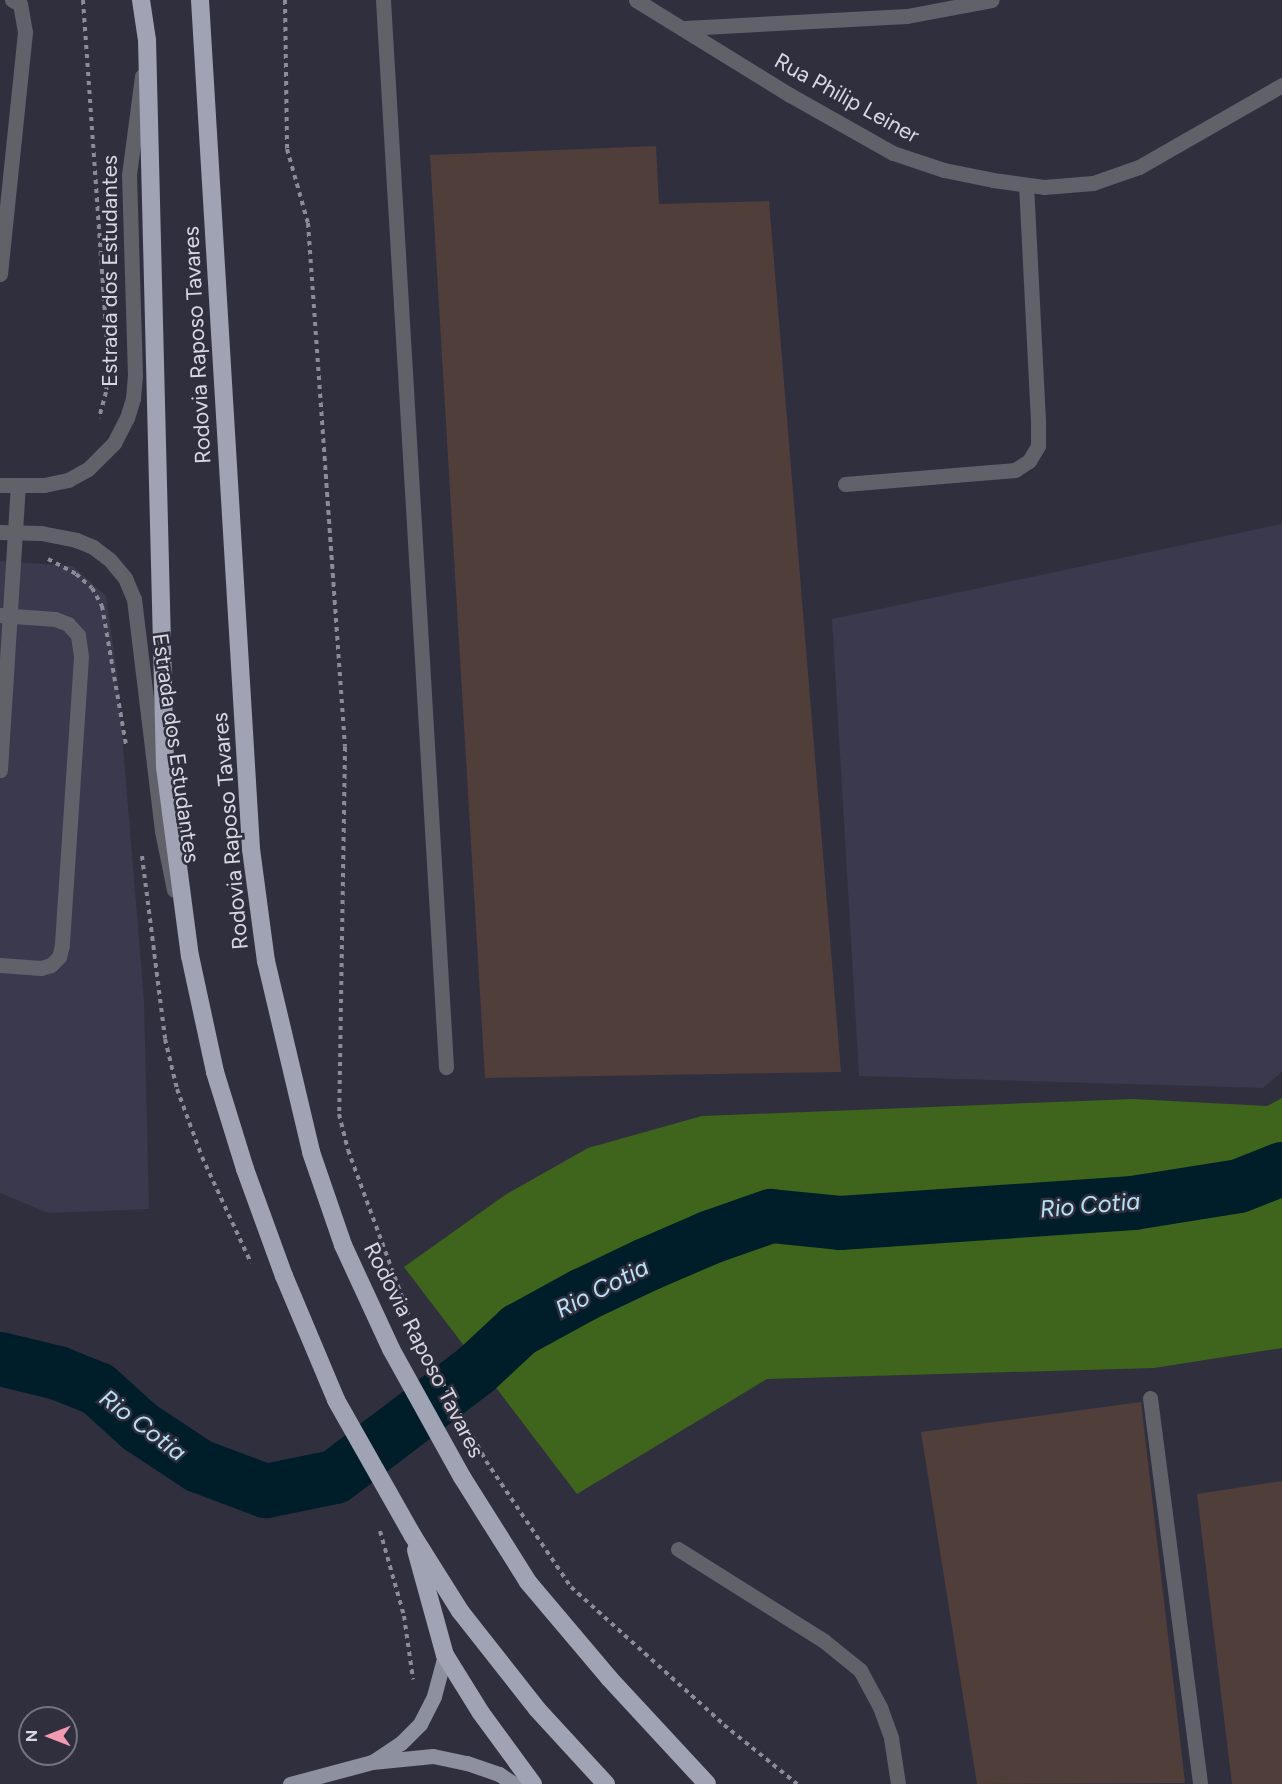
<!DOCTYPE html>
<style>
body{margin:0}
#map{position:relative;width:1282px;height:1784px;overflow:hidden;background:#302f3e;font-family:Figtree,sans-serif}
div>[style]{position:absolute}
.built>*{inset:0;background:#3a394d}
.forest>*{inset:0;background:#3f641b}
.river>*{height:54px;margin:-27px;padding:0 27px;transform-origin:27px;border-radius:27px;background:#001d2a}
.building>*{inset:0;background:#503e3b}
.path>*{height:4px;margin-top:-2px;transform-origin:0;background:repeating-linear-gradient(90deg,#8c8b98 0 4.5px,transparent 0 9px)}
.minor>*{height:15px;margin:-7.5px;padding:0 7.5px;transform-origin:7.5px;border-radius:7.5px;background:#606169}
.major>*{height:15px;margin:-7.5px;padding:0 7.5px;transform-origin:7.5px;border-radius:7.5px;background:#8d909f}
.highway>*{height:18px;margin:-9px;padding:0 9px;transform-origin:9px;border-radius:9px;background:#9fa3b4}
span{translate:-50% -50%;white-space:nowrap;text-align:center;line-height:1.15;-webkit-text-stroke:5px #302f3e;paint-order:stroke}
.street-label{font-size:22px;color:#d9d8e2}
.water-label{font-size:24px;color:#b7e3fa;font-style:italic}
.north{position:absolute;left:18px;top:1706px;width:60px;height:60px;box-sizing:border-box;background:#302f3e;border:2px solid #747380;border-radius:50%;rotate:270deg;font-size:16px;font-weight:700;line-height:24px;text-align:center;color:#d9d8e2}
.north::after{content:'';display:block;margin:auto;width:21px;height:27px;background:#f29ab0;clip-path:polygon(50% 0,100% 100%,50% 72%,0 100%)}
</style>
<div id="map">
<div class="built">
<div style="clip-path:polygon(1282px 524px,1282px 1072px,1263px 1088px,859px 1076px,832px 619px)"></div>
<div style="clip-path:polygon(0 561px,73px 566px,106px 596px,117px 673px,144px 1000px,149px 1209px,48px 1213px,0 1193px)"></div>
</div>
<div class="forest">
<div style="clip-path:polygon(1282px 1098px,1282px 1348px,1154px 1368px,767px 1379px,577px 1494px,404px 1267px,505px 1195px,588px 1148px,702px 1116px,1133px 1099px,1267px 1106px)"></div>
</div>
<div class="river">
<div style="left:0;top:1359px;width:60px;rotate:13.6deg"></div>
<div style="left:58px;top:1373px;width:43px;rotate:21.8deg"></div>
<div style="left:98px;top:1389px;width:57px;rotate:42.1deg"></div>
<div style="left:140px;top:1427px;width:71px;rotate:33.5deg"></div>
<div style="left:199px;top:1466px;width:72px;rotate:20.5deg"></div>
<div style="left:266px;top:1491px;width:70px;rotate:-11.5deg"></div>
<div style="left:335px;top:1477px;width:177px;rotate:-37.2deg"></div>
<div style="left:476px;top:1370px;width:59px;rotate:-42.9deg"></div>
<div style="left:519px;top:1330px;width:73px;rotate:-28.7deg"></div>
<div style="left:583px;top:1295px;width:70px;rotate:-25.5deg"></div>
<div style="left:646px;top:1265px;width:71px;rotate:-23.3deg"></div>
<div style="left:711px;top:1237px;width:64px;rotate:-19.3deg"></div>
<div style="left:771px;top:1216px;width:69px;rotate:5.8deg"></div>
<div style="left:840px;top:1223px;width:294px;rotate:-3.9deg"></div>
<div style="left:1133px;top:1203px;width:107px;rotate:-9.1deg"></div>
<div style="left:1239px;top:1186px;width:46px;rotate:-21.6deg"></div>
</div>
<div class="building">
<div style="clip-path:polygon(656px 146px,659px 204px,769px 201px,841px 1072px,485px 1078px,430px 155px)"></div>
<div style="clip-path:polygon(1141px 1402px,1185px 1783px,977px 1784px,921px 1432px)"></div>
<div style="clip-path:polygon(1282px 1481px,1282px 1784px,1232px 1784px,1197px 1494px)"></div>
</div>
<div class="path">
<div style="left:83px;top:0;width:359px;rotate:86deg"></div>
<div style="left:108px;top:358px;width:34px;rotate:93deg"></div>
<div style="left:106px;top:392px;width:27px;rotate:105deg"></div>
<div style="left:285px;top:0;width:149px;rotate:89.2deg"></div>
<div style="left:287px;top:149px;width:77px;rotate:74.2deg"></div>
<div style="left:308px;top:223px;width:525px;rotate:85.96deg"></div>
<div style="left:345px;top:747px;width:367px;rotate:90.9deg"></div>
<div style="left:339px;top:1114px;width:37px;rotate:76deg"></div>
<div style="left:348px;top:1150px;width:197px;rotate:69.8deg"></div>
<div style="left:416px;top:1335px;width:144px;rotate:60.9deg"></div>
<div style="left:486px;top:1461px;width:152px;rotate:56deg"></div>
<div style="left:571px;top:1587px;width:206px;rotate:42deg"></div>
<div style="left:724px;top:1725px;width:94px;rotate:38.9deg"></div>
<div style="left:48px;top:559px;width:32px;rotate:28deg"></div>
<div style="left:76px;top:574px;width:21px;rotate:41deg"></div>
<div style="left:92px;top:588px;width:21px;rotate:61deg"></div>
<div style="left:102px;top:606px;width:141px;rotate:80.2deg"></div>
<div style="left:142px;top:856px;width:184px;rotate:82.8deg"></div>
<div style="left:165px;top:1039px;width:51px;rotate:76.5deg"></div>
<div style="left:177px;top:1089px;width:72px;rotate:69.8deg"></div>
<div style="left:202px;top:1157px;width:117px;rotate:65.2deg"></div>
<div style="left:380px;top:1531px;width:88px;rotate:74.2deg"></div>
<div style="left:404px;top:1616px;width:64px;rotate:81.9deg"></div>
</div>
<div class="minor">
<div style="left:383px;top:0;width:1069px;rotate:86.62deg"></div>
<div style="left:636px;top:0;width:181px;rotate:31.7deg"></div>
<div style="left:790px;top:95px;width:118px;rotate:29.4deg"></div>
<div style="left:893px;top:153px;width:54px;rotate:18.4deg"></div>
<div style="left:944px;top:170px;width:50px;rotate:11.5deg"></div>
<div style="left:993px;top:180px;width:51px;rotate:7.8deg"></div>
<div style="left:1044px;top:187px;width:49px;rotate:-4.7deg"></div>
<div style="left:1093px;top:183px;width:49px;rotate:-19.2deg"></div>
<div style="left:1139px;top:167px;width:165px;rotate:-29.8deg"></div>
<div style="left:685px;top:28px;width:222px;rotate:-3.1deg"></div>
<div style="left:907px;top:16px;width:86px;rotate:-10.7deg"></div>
<div style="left:0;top:274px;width:243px;rotate:-84.1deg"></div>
<div style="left:25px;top:32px;width:28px;rotate:-100deg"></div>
<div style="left:20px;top:4px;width:9px;rotate:-153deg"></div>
<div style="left:845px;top:484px;width:171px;rotate:-4.7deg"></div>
<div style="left:1015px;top:470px;width:17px;rotate:-33deg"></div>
<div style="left:1029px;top:461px;width:17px;rotate:-59deg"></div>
<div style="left:1038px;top:446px;width:25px;rotate:-90deg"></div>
<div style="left:1038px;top:421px;width:236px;rotate:-92.9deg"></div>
<div style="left:0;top:485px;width:44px"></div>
<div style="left:44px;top:485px;width:25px;rotate:-12deg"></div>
<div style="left:68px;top:480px;width:23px;rotate:-29deg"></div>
<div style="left:88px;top:469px;width:37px;rotate:-45deg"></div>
<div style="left:114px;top:443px;width:28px;rotate:-63deg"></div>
<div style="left:127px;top:418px;width:21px;rotate:-73deg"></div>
<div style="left:133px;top:398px;width:22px;rotate:-85deg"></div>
<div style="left:135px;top:376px;width:201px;rotate:-91.7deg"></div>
<div style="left:129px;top:175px;width:100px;rotate:-82.5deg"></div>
<div style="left:0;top:532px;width:41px;rotate:1.4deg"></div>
<div style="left:41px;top:533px;width:36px;rotate:11deg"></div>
<div style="left:76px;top:540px;width:18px;rotate:22deg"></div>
<div style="left:93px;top:547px;width:21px;rotate:37deg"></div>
<div style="left:110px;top:560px;width:23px;rotate:50deg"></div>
<div style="left:125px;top:578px;width:23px;rotate:67deg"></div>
<div style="left:134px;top:599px;width:234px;rotate:83.1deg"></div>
<div style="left:162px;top:831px;width:60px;rotate:78.5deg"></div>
<div style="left:0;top:615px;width:55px;rotate:4.2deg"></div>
<div style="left:55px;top:619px;width:14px;rotate:21deg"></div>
<div style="left:68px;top:624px;width:15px;rotate:48deg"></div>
<div style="left:78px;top:635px;width:22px;rotate:82deg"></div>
<div style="left:81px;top:657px;width:289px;rotate:93.8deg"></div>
<div style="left:62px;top:945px;width:12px;rotate:104deg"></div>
<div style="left:59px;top:957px;width:11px;rotate:135deg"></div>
<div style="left:51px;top:965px;width:10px;rotate:163deg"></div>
<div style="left:41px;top:968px;width:41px;rotate:-175.8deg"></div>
<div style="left:0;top:770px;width:285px;rotate:-86.4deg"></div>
<div style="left:1150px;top:1398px;width:389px;rotate:82.6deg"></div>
<div style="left:678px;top:1549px;width:173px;rotate:32.2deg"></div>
<div style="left:824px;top:1641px;width:46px;rotate:38.9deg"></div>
<div style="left:860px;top:1670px;width:42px;rotate:61.6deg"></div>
<div style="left:880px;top:1707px;width:33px;rotate:70deg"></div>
<div style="left:891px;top:1738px;width:47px;rotate:81.3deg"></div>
</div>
<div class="major">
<div style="left:374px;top:1761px;width:32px;rotate:-34deg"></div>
<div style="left:401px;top:1743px;width:27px;rotate:-45deg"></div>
<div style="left:420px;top:1724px;width:31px;rotate:-63deg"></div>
<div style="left:434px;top:1696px;width:42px;rotate:-75deg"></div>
<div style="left:290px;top:1784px;width:85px;rotate:-15deg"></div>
<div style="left:372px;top:1762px;width:61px;rotate:-5.6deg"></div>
<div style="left:433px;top:1756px;width:35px;rotate:12deg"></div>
<div style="left:467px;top:1763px;width:34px;rotate:19deg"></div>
<div style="left:499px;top:1774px;width:18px;rotate:34deg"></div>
</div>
<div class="highway">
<div style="left:141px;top:0;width:40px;rotate:81.5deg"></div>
<div style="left:147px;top:40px;width:727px;rotate:88.58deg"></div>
<div style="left:165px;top:767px;width:191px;rotate:82.5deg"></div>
<div style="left:190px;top:956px;width:119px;rotate:77.8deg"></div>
<div style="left:215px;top:1072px;width:102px;rotate:72.8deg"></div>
<div style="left:245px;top:1169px;width:114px;rotate:70deg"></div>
<div style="left:284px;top:1276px;width:134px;rotate:67.2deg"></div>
<div style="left:336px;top:1400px;width:156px;rotate:60.5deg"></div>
<div style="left:413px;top:1536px;width:89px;rotate:57.9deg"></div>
<div style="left:460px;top:1611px;width:125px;rotate:51.8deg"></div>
<div style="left:537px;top:1709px;width:102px;rotate:47.4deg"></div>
<div style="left:200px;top:0;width:851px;rotate:86.56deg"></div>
<div style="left:251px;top:849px;width:113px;rotate:82.4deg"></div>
<div style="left:266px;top:961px;width:196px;rotate:76.7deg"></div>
<div style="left:311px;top:1152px;width:98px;rotate:71deg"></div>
<div style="left:343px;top:1245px;width:115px;rotate:65.2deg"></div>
<div style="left:391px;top:1349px;width:146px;rotate:61deg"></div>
<div style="left:462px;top:1477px;width:124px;rotate:57.8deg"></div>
<div style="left:528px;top:1582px;width:126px;rotate:49.8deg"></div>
<div style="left:609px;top:1678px;width:144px;rotate:47.2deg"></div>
<div style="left:416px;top:1550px;width:109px;rotate:74.6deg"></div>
<div style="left:445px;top:1655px;width:68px;rotate:58.2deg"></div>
<div style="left:481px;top:1713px;width:88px;rotate:53.8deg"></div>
</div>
<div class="street-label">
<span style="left:847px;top:98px;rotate:29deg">Rua Philip Leiner</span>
<span style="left:110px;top:271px;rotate:-90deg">Estrada dos Estudantes</span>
<span style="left:197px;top:345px;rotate:-93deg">Rodovia Raposo Tavares</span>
<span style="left:176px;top:748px;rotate:82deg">Estrada dos Estudantes</span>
<span style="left:230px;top:831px;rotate:-95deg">Rodovia Raposo Tavares</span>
<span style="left:424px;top:1350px;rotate:63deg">Rodovia Raposo Tavares</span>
</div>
<div class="water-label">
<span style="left:1090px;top:1205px;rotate:-5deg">Rio Cotia</span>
<span style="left:602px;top:1288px;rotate:-27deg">Rio Cotia</span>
<span style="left:143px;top:1425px;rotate:37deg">Rio Cotia</span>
</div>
<div class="north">N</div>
</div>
